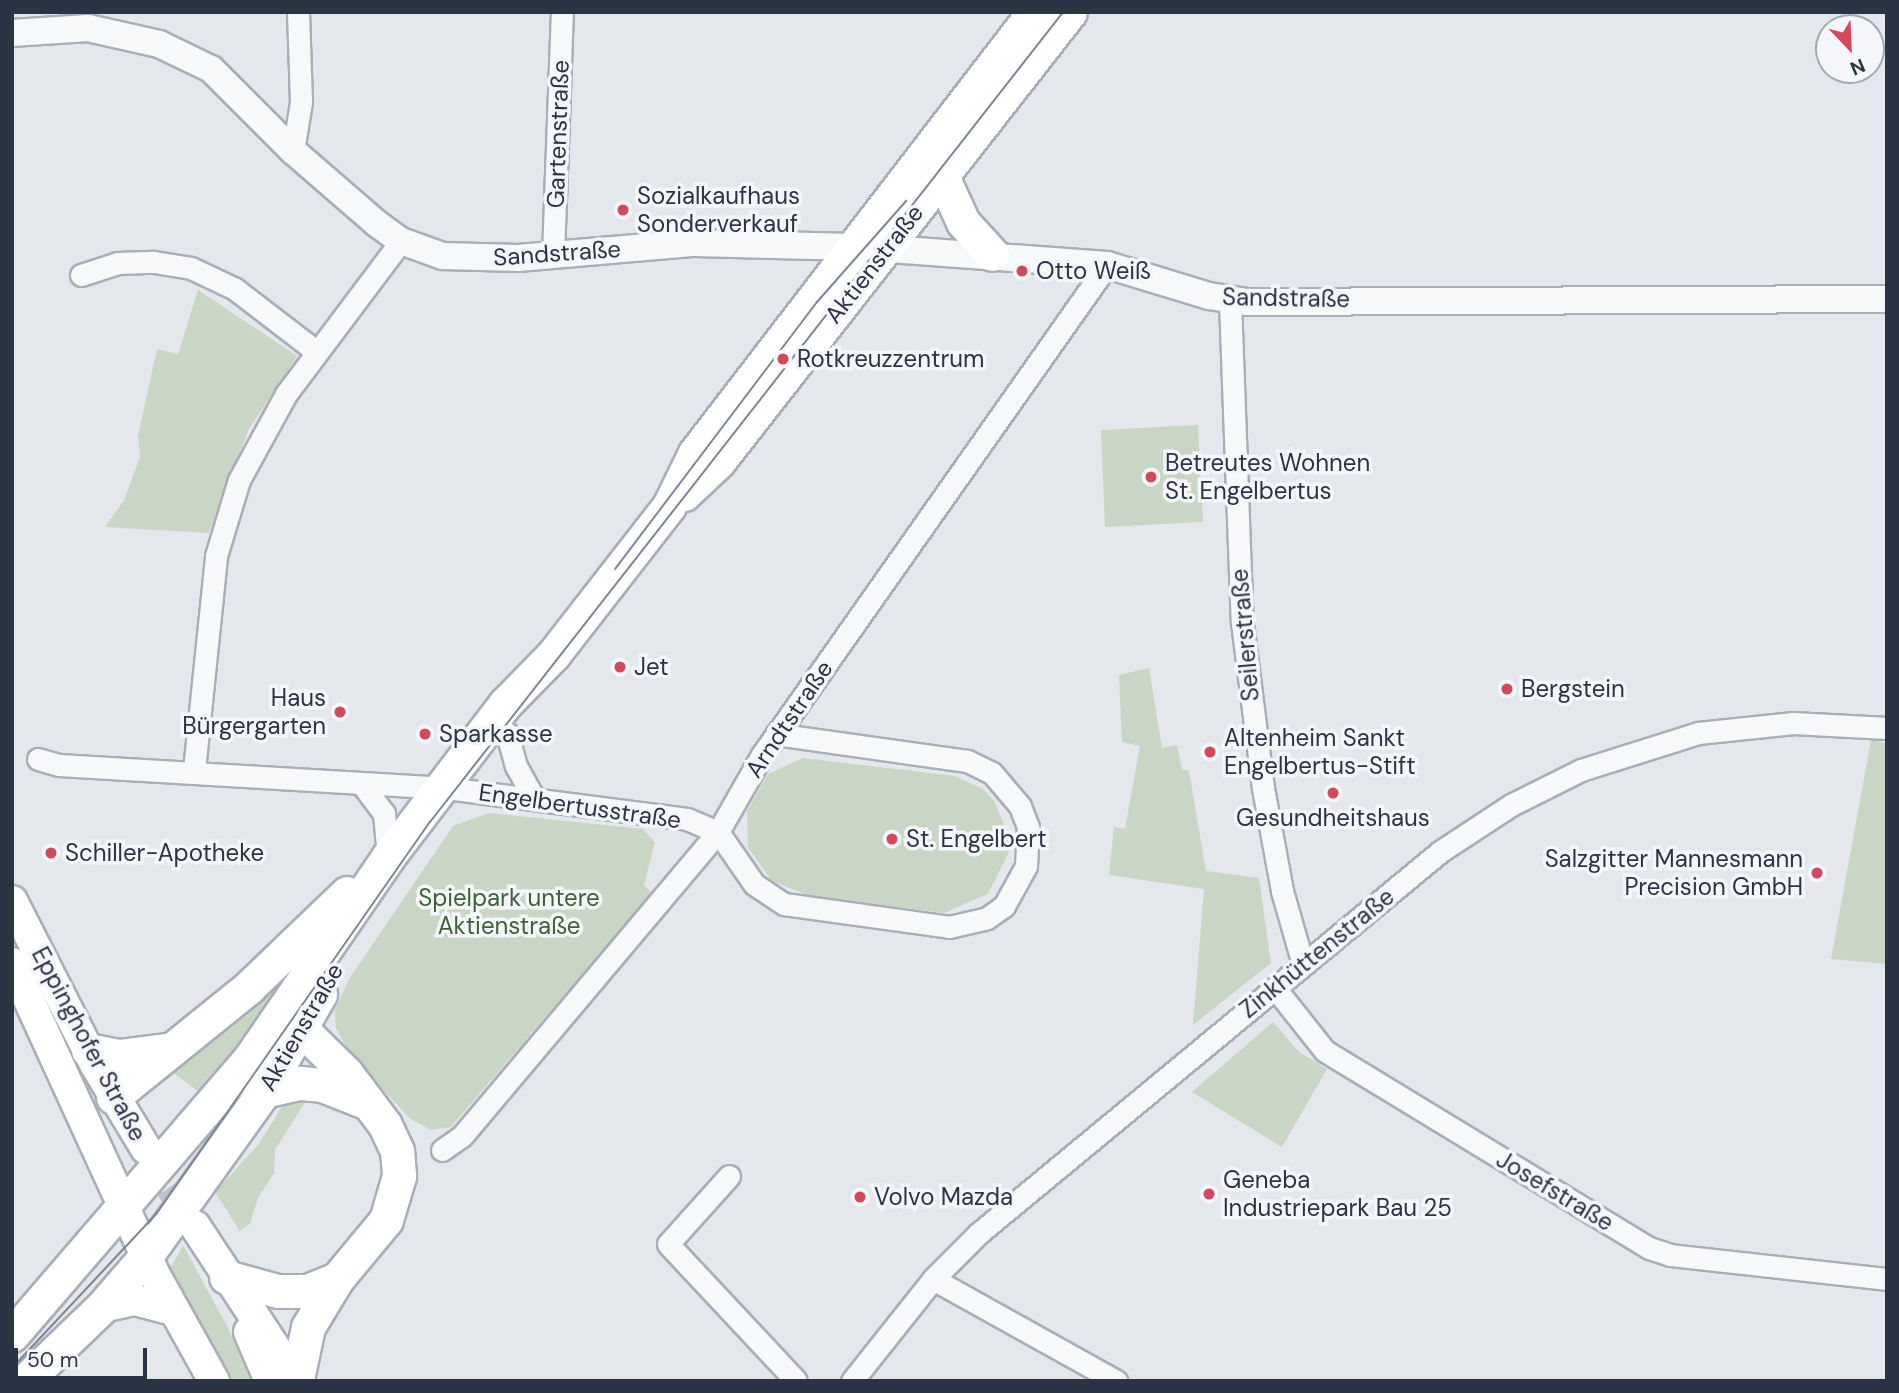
<!DOCTYPE html>
<meta charset="utf-8">
<style>
body{margin:0}
#map{position:relative;width:1899px;height:1393px;overflow:hidden;background:#e4e7ec;font-family:"DM Sans",sans-serif}
div>[style]{position:absolute}
.green>*{inset:0;background:#c9d6c5}
.secondary-tunnel>*{height:30px;margin-top:-15px;transform-origin:0;background:repeating-linear-gradient(90deg,#bfc3cb 0 30px,transparent 0 45px)}
.roads{filter:drop-shadow(2px 0 #a9aeb7) drop-shadow(-2px 0 #a9aeb7) drop-shadow(0 2px #a9aeb7) drop-shadow(0 -2px #a9aeb7)}
.minor>*{height:21px;margin:-10.5px;padding:0 10.5px;transform-origin:10.5px;border-radius:10.5px;background:#f7f8fa}
.tertiary>*{height:26px;margin:-13px;padding:0 13px;transform-origin:13px;border-radius:13px;background:#f7f8fa}
.secondary>*{height:30px;margin:-15px;padding:0 15px;transform-origin:15px;border-radius:15px;background:#fff}
.primary>*{height:33px;margin:-16.5px;padding:0 16.5px;transform-origin:16.5px;border-radius:16.5px;background:#fff}
.tram>*{height:2px;margin:-1px;padding:0 1px;transform-origin:1px;border-radius:1px;background:#7d8696}
.dots>*{width:19px;height:19px;translate:-50% -50%;box-sizing:border-box;border:4px solid #f4f6f9;border-radius:50%}
span{translate:-50% -50%;white-space:nowrap;text-align:center;line-height:1.15;-webkit-text-stroke:7px #f4f6f9;paint-order:stroke}
.street-label{font-size:24px;color:#2b3445}
.poi-label{font-size:24px;color:#2b3445}
.left{translate:0 -50%;text-align:left}
.right{translate:-100% -50%;text-align:right}
.park-label{font-size:24px;color:#3f6138}
.frame{position:absolute;inset:0;border:14px solid #2b3445;pointer-events:none}
.north{position:absolute;left:1815px;top:14px;width:70px;height:70px;box-sizing:border-box;background:#f4f6f9;border:2px solid #a4a8b1;border-radius:50%;rotate:157deg;font-size:19px;font-weight:700;line-height:28px;text-align:center;color:#2b3445}
.north::after{content:'';display:block;margin:auto;width:24px;height:32px;background:#d1495b;clip-path:polygon(50% 0,100% 100%,50% 72%,0 100%)}
.scale{position:absolute;left:14px;top:1348px;width:133px;height:32px;box-sizing:border-box;border:4px solid #2b3445;border-top:0;padding-left:9px;font-size:21px;line-height:24px;white-space:nowrap;color:#2b3445;-webkit-text-stroke:5px #f4f6f9;paint-order:stroke}
</style>
<div id="map">
<div class="green">
<div style="clip-path:polygon(198px 290px,297px 356px,249px 429px,209px 533px,105px 527px,124px 500px,140px 457px,138px 436px,157px 349px,178px 354px)"></div>
<div style="clip-path:polygon(1198px 425px,1203px 522px,1105px 527px,1101px 430px)"></div>
<div style="clip-path:polygon(1149px 668px,1162px 748px,1177px 745px,1182px 769px,1189px 771px,1206px 871px,1259px 878px,1271px 963px,1193px 1025px,1204px 889px,1109px 875px,1114px 827px,1125px 829px,1140px 746px,1122px 742px,1119px 675px)"></div>
<div style="clip-path:polygon(1871px 740px,1887px 743px,1887px 964px,1831px 959px)"></div>
<div style="clip-path:polygon(803px 758px,955px 776px,983px 789px,994px 801px,1008px 834px,1009px 852px,988px 894px,944px 913px,810px 896px,772px 881px,748px 848px,747px 811px,768px 774px)"></div>
<div style="clip-path:polygon(489px 813px,643px 829px,655px 843px,644px 885px,652px 893px,451px 1127px,431px 1130px,411px 1119px,352px 1058px,336px 1028px,335px 1010px,349px 979px,453px 826px)"></div>
<div style="clip-path:polygon(302px 954px,202px 1094px,171px 1071px)"></div>
<div style="clip-path:polygon(1273px 1022px,1299px 1052px,1327px 1069px,1282px 1147px,1192px 1092px)"></div>
<div style="clip-path:polygon(309px 1096px,275px 1150px,274px 1173px,258px 1198px,250px 1224px,240px 1231px,215px 1192px,258px 1145px,283px 1105px)"></div>
<div style="clip-path:polygon(183px 1245px,227px 1326px,251px 1381px,223px 1381px,165px 1278px)"></div>
</div>
<div class="secondary-tunnel">
<div style="left:146px;top:1149px;width:91px;rotate:57.5deg"></div>
</div>
<div class="roads">
<div class="minor">
<div style="left:293px;top:151px;width:50px;rotate:-80.7deg"></div>
<div style="left:301px;top:102px;width:90px;rotate:-91.9deg"></div>
<div style="left:553px;top:255px;width:243px;rotate:-87.9deg"></div>
<div style="left:81px;top:275px;width:38px;rotate:-18deg"></div>
<div style="left:117px;top:263px;width:37px;rotate:-2deg"></div>
<div style="left:154px;top:262px;width:37px;rotate:9deg"></div>
<div style="left:191px;top:268px;width:49px;rotate:25.5deg"></div>
<div style="left:235px;top:289px;width:103px;rotate:37.5deg"></div>
<div style="left:1230px;top:301px;width:321px;rotate:87.9deg"></div>
<div style="left:1242px;top:622px;width:167px;rotate:82.8deg"></div>
<div style="left:1263px;top:788px;width:105px;rotate:79.5deg"></div>
<div style="left:1282px;top:891px;width:76px;rotate:74deg"></div>
<div style="left:507px;top:733px;width:34px;rotate:75deg"></div>
<div style="left:516px;top:766px;width:37px;rotate:61deg"></div>
<div style="left:38px;top:759px;width:22px;rotate:16deg"></div>
<div style="left:59px;top:765px;width:388px;rotate:3.4deg"></div>
<div style="left:446px;top:788px;width:243px;rotate:7.3deg"></div>
<div style="left:687px;top:819px;width:34px;rotate:23deg"></div>
<div style="left:718px;top:832px;width:63px;rotate:55.3deg"></div>
<div style="left:754px;top:884px;width:36px;rotate:34deg"></div>
<div style="left:784px;top:904px;width:167px;rotate:7.9deg"></div>
<div style="left:949px;top:927px;width:39px;rotate:-13deg"></div>
<div style="left:987px;top:918px;width:21px;rotate:-35deg"></div>
<div style="left:1004px;top:906px;width:46px;rotate:-61.2deg"></div>
<div style="left:1026px;top:866px;width:39px;rotate:-87deg"></div>
<div style="left:1028px;top:827px;width:22px;rotate:-111deg"></div>
<div style="left:1020px;top:806px;width:43px;rotate:-130.3deg"></div>
<div style="left:992px;top:773px;width:28px;rotate:-154deg"></div>
<div style="left:967px;top:761px;width:193px;rotate:-172deg"></div>
<div style="left:194px;top:770px;width:215px;rotate:-84.1deg"></div>
<div style="left:216px;top:556px;width:79px;rotate:-73.2deg"></div>
<div style="left:239px;top:480px;width:98px;rotate:-61.3deg"></div>
<div style="left:286px;top:394px;width:191px;rotate:-53.1deg"></div>
<div style="left:361px;top:783px;width:38px;rotate:53deg"></div>
<div style="left:384px;top:813px;width:44px;rotate:84.8deg"></div>
<div style="left:1275px;top:988px;width:80px;rotate:51.6deg"></div>
<div style="left:1325px;top:1051px;width:379px;rotate:31.3deg"></div>
<div style="left:1649px;top:1248px;width:22px;rotate:18deg"></div>
<div style="left:1670px;top:1255px;width:218px;rotate:6.3deg"></div>
<div style="left:442px;top:1150px;width:24px;rotate:-35deg"></div>
<div style="left:462px;top:1136px;width:397px;rotate:-49.9deg"></div>
<div style="left:718px;top:832px;width:89px;rotate:-60.3deg"></div>
<div style="left:762px;top:755px;width:599px;rotate:-54.85deg"></div>
<div style="left:729px;top:1176px;width:91px;rotate:131.9deg"></div>
<div style="left:668px;top:1244px;width:187px;rotate:46.9deg"></div>
<div style="left:933px;top:1279px;width:210px;rotate:29.1deg"></div>
<div style="left:852px;top:1381px;width:130px;rotate:-51.5deg"></div>
<div style="left:933px;top:1279px;width:65px;rotate:-45deg"></div>
<div style="left:979px;top:1233px;width:599px;rotate:-39.59deg"></div>
<div style="left:1441px;top:851px;width:84px;rotate:-33.3deg"></div>
<div style="left:1511px;top:805px;width:78px;rotate:-26.6deg"></div>
<div style="left:1581px;top:770px;width:123px;rotate:-17.5deg"></div>
<div style="left:1698px;top:733px;width:96px;rotate:-6deg"></div>
<div style="left:1793px;top:723px;width:94px;rotate:3deg"></div>
</div>
<div class="tertiary">
<div style="left:12px;top:33px;width:76px;rotate:-3.8deg"></div>
<div style="left:88px;top:28px;width:73px;rotate:12.7deg"></div>
<div style="left:159px;top:44px;width:58px;rotate:25.7deg"></div>
<div style="left:211px;top:69px;width:116px;rotate:45deg"></div>
<div style="left:293px;top:151px;width:110px;rotate:40.9deg"></div>
<div style="left:376px;top:223px;width:31px;rotate:36deg"></div>
<div style="left:401px;top:241px;width:45px;rotate:19.7deg"></div>
<div style="left:443px;top:256px;width:75px;rotate:1.5deg"></div>
<div style="left:518px;top:258px;width:177px;rotate:-4.9deg"></div>
<div style="left:694px;top:243px;width:169px;rotate:1.4deg"></div>
<div style="left:863px;top:247px;width:245px;rotate:4.2deg"></div>
<div style="left:1107px;top:265px;width:107px;rotate:16.9deg"></div>
<div style="left:1209px;top:296px;width:39px;rotate:9deg"></div>
<div style="left:1248px;top:302px;width:639px;rotate:-0.27deg"></div>
</div>
<div class="secondary">
<div style="left:12px;top:901px;width:183px;rotate:63deg"></div>
<div style="left:95px;top:1064px;width:99px;rotate:59deg"></div>
<div style="left:12px;top:963px;width:343px;rotate:65.4deg"></div>
<div style="left:155px;top:1275px;width:121px;rotate:60.9deg"></div>
<div style="left:195px;top:1226px;width:186px;rotate:56.7deg"></div>
<div style="left:102px;top:1307px;width:34px;rotate:-12deg"></div>
<div style="left:135px;top:1300px;width:38px;rotate:15deg"></div>
<div style="left:249px;top:1332px;width:53px;rotate:66.8deg"></div>
</div>
<div class="primary">
<div style="left:942px;top:176px;width:51px;rotate:65.5deg"></div>
<div style="left:963px;top:222px;width:43px;rotate:47.8deg"></div>
<div style="left:684px;top:494px;width:47px;rotate:-43.3deg"></div>
<div style="left:718px;top:462px;width:571px;rotate:-51.97deg"></div>
<div style="left:284px;top:1012px;width:87px;rotate:44.5deg"></div>
<div style="left:346px;top:1073px;width:65px;rotate:53.1deg"></div>
<div style="left:385px;top:1125px;width:29px;rotate:65deg"></div>
<div style="left:397px;top:1151px;width:25px;rotate:85deg"></div>
<div style="left:399px;top:1176px;width:46px;rotate:106.5deg"></div>
<div style="left:386px;top:1220px;width:77px;rotate:129.7deg"></div>
<div style="left:337px;top:1279px;width:56px;rotate:121.1deg"></div>
<div style="left:308px;top:1327px;width:53px;rotate:101.9deg"></div>
<div style="left:88px;top:1050px;width:32px;rotate:11deg"></div>
<div style="left:119px;top:1056px;width:54px;rotate:-7.4deg"></div>
<div style="left:264px;top:1091px;width:37px;rotate:-13deg"></div>
<div style="left:300px;top:1083px;width:22px;rotate:5deg"></div>
<div style="left:322px;top:1085px;width:49px;rotate:21.4deg"></div>
<div style="left:113px;top:1097px;width:174px;rotate:-38.9deg"></div>
<div style="left:248px;top:988px;width:137px;rotate:-43.8deg"></div>
<div style="left:226px;top:1277px;width:54px;rotate:15.1deg"></div>
<div style="left:278px;top:1291px;width:29px"></div>
<div style="left:307px;top:1291px;width:32px;rotate:-22deg"></div>
<div style="left:12px;top:1335px;width:362px;rotate:-49.3deg"></div>
<div style="left:248px;top:1061px;width:247px;rotate:-55.5deg"></div>
<div style="left:388px;top:857px;width:193px;rotate:-52.6deg"></div>
<div style="left:505px;top:704px;width:69px;rotate:-45.6deg"></div>
<div style="left:553px;top:655px;width:189px;rotate:-52.1deg"></div>
<div style="left:669px;top:506px;width:59px;rotate:-63.9deg"></div>
<div style="left:695px;top:453px;width:556px;rotate:-52.45deg"></div>
<div style="left:25px;top:1381px;width:107px;rotate:-43.9deg"></div>
<div style="left:102px;top:1307px;width:67px;rotate:-49.2deg"></div>
<div style="left:146px;top:1256px;width:203px;rotate:-54.4deg"></div>
<div style="left:264px;top:1091px;width:112px;rotate:-60deg"></div>
</div>
</div>
<div class="tram">
<div style="left:615px;top:569px;width:335px;rotate:-52.9deg"></div>
<div style="left:817px;top:302px;width:135px;rotate:-48.6deg"></div>
<div style="left:12px;top:1368px;width:212px;rotate:-46.9deg"></div>
<div style="left:157px;top:1213px;width:477px;rotate:-55.1deg"></div>
<div style="left:430px;top:822px;width:1028px;rotate:-51.99deg"></div>
</div>
<div class="dots">
<div style="left:623px;top:210px;background:#d1495b"></div>
<div style="left:1022px;top:271px;background:#d1495b"></div>
<div style="left:783px;top:359px;background:#d1495b"></div>
<div style="left:1151px;top:477px;background:#d1495b"></div>
<div style="left:620px;top:667px;background:#d1495b"></div>
<div style="left:1507px;top:689px;background:#d1495b"></div>
<div style="left:340px;top:712px;background:#d1495b"></div>
<div style="left:425px;top:734px;background:#d1495b"></div>
<div style="left:1210px;top:752px;background:#d1495b"></div>
<div style="left:1333px;top:793px;background:#d1495b"></div>
<div style="left:892px;top:839px;background:#d1495b"></div>
<div style="left:51px;top:853px;background:#d1495b"></div>
<div style="left:1817px;top:873px;background:#d1495b"></div>
<div style="left:1209px;top:1194px;background:#d1495b"></div>
<div style="left:860px;top:1197px;background:#d1495b"></div>
</div>
<div class="street-label">
<span style="left:558px;top:134px;rotate:-88deg">Gartenstraße</span>
<span style="left:557px;top:253px;rotate:-4deg">Sandstraße</span>
<span style="left:874px;top:264px;rotate:-52deg">Aktienstraße</span>
<span style="left:1286px;top:298px;rotate:1deg">Sandstraße</span>
<span style="left:1245px;top:635px;rotate:-95deg">Seilerstraße</span>
<span style="left:789px;top:719px;rotate:-56deg">Arndtstraße</span>
<span style="left:580px;top:806px;rotate:8deg">Engelbertusstraße</span>
<span style="left:1317px;top:953px;rotate:-39deg">Zinkhüttenstraße</span>
<span style="left:301px;top:1027px;rotate:-60deg">Aktienstraße</span>
<span style="left:89px;top:1044px;rotate:62deg">Eppinghofer Straße</span>
<span style="left:1555px;top:1191px;rotate:31deg">Josefstraße</span>
</div>
<div class="poi-label">
<span class="left" style="left:637px;top:210px">Sozialkaufhaus<br>Sonderverkauf</span>
<span class="left" style="left:1036px;top:271px">Otto Weiß</span>
<span class="left" style="left:797px;top:359px">Rotkreuzzentrum</span>
<span class="left" style="left:1165px;top:477px">Betreutes Wohnen<br>St. Engelbertus</span>
<span class="left" style="left:634px;top:667px">Jet</span>
<span class="left" style="left:1521px;top:689px">Bergstein</span>
<span class="right" style="left:326px;top:712px">Haus<br>Bürgergarten</span>
<span class="left" style="left:439px;top:734px">Sparkasse</span>
<span class="left" style="left:1224px;top:752px">Altenheim Sankt<br>Engelbertus-Stift</span>
<span style="left:1333px;top:818px">Gesundheitshaus</span>
<span class="left" style="left:906px;top:839px">St. Engelbert</span>
<span class="left" style="left:65px;top:853px">Schiller-Apotheke</span>
<span class="right" style="left:1803px;top:873px">Salzgitter Mannesmann<br>Precision GmbH</span>
<span class="left" style="left:1223px;top:1194px">Geneba<br>Industriepark Bau 25</span>
<span class="left" style="left:874px;top:1197px">Volvo Mazda</span>
</div>
<div class="park-label">
<span style="left:509px;top:912px">Spielpark untere<br>Aktienstraße</span>
</div>
<div class="frame"></div>
<div class="north">N</div>
<div class="scale">50 m</div>
</div>
